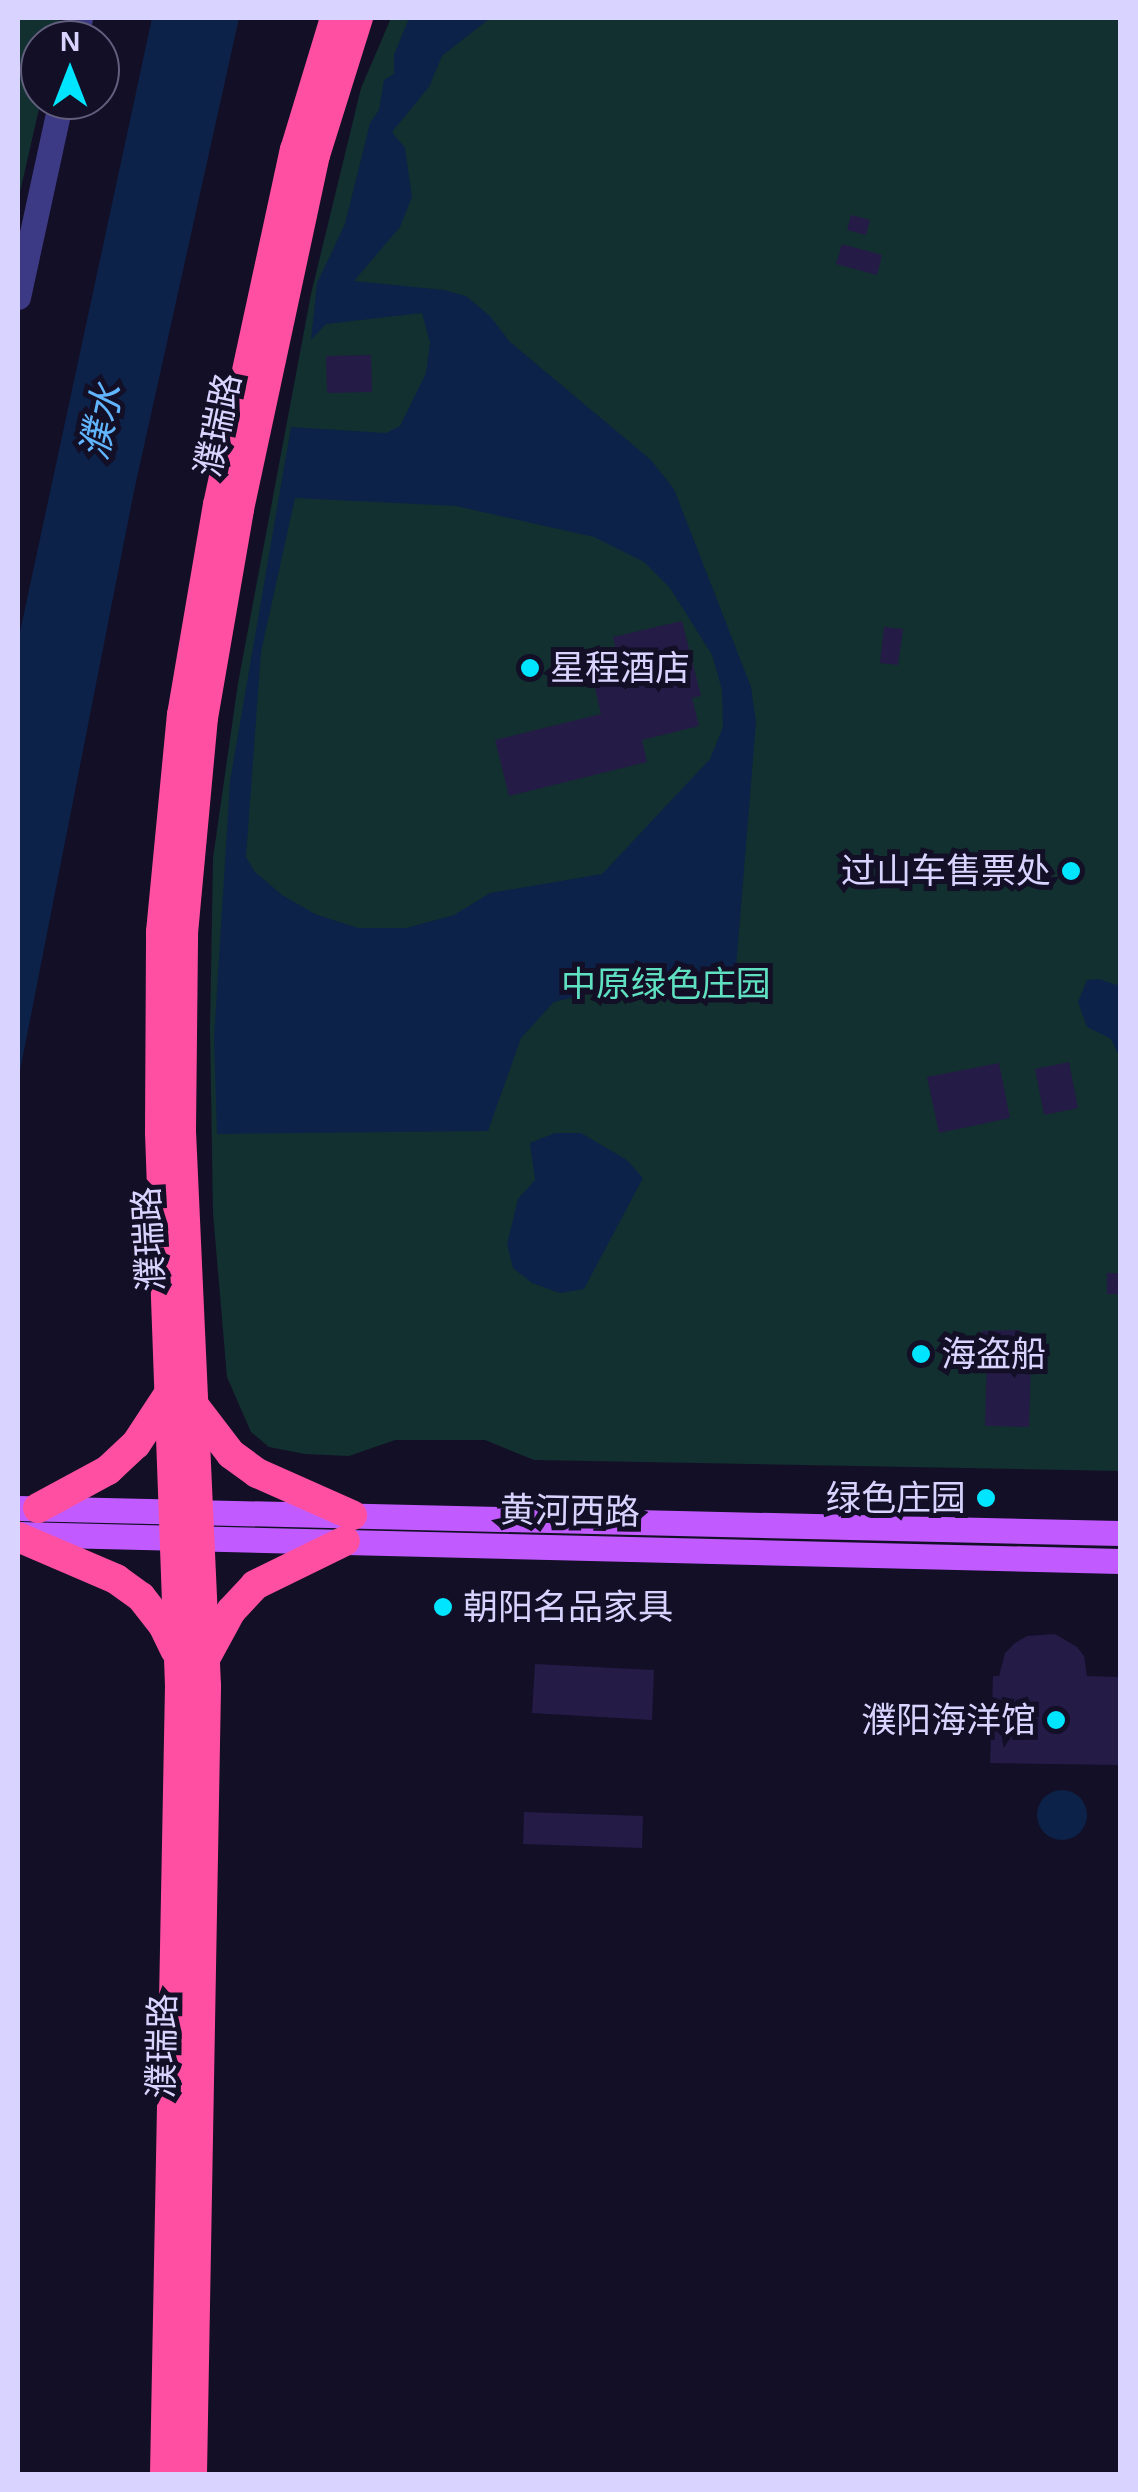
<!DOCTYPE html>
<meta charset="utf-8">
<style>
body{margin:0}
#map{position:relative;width:1138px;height:2492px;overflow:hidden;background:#130f26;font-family:Arial,"Noto Sans SC",sans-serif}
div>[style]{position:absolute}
.green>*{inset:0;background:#12302f}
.water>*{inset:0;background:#0c2248}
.round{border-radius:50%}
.building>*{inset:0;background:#241b47}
.minor>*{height:25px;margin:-12.5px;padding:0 12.5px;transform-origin:12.5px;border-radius:12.5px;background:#3d3a85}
.major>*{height:25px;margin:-12.5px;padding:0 12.5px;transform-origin:12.5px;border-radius:12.5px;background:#c25bff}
.highway>*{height:30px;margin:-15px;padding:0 15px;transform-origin:15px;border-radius:15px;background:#ff4fa3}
.dots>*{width:28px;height:28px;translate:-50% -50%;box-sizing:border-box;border:5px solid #130f26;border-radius:50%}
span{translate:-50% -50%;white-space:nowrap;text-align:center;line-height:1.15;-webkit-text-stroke:10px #130f26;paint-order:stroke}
.street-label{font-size:35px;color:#d9d4ff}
.poi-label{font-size:35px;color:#d9d4ff}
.left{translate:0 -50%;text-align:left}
.right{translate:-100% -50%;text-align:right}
.park-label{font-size:35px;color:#5fe0c0}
.water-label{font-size:38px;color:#62b6ff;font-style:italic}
.frame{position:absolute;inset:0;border:20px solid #d9d4ff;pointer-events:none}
.north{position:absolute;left:20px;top:20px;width:100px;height:100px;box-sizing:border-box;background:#130f26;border:2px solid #625e7d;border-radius:50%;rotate:0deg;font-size:28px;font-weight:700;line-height:40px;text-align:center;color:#d9d4ff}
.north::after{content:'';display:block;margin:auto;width:35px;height:45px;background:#00e5ff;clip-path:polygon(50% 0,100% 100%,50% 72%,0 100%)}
</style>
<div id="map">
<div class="green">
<div style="clip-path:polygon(18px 18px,60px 18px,55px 40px,40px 40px,41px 100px,18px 201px)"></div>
<div style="clip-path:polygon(391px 18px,1120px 18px,1120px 1471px,534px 1460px,485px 1440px,395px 1440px,349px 1456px,305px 1454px,269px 1447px,251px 1432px,227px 1377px,213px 1213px,210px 1029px,213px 858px,238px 683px,311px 294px,361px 88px)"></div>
</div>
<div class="water">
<div style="clip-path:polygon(152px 18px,239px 18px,134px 491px,18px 1081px,18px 641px)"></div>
<div style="clip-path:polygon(evenodd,409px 18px,490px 18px,442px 56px,429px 87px,392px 132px,405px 148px,412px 197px,400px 227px,354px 281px,444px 290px,466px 296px,490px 316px,510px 342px,651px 460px,674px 489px,751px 687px,756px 722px,735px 981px,718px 992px,623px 985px,554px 1002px,521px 1038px,488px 1131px,217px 1134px,214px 1038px,230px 781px,291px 427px,386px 433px,400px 426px,426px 373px,430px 343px,422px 313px,326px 324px,311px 340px,317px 283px,345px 224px,370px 123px,379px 110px,384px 80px,394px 74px,394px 55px,409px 18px,295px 498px,456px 506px,594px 537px,644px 562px,670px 588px,712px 655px,722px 690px,723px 727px,710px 759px,602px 874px,490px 893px,454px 915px,406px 928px,358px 928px,315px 914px,282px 895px,255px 872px,246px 857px,261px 652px,295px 498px)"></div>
<div style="clip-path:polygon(1099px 979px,1120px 986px,1120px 1058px,1111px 1039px,1087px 1027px,1078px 1002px,1087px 980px)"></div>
<div style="clip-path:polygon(555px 1133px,581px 1133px,627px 1160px,643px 1178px,584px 1289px,560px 1293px,532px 1283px,513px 1268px,507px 1244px,518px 1199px,535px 1180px,530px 1143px)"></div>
<div class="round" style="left:1037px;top:1790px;width:50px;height:50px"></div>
</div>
<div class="building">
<div style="clip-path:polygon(851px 215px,870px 220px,866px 235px,847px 230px)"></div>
<div style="clip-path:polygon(842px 244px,882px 255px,877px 275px,836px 264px)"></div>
<div style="clip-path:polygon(371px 355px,372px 392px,327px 393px,326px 356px)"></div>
<div style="clip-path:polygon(682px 621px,701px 696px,692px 698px,699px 726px,642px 740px,647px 762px,509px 796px,495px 740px,601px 714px,588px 658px,616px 651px,613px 637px)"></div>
<div style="clip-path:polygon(884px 627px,903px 629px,898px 665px,880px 663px)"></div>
<div style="clip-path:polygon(1069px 1062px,1078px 1108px,1044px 1115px,1035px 1069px)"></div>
<div style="clip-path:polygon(999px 1063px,1010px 1118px,939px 1133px,927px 1077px)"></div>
<div style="clip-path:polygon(1107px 1273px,1120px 1273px,1120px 1294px,1107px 1294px)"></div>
<div style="clip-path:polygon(1020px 1330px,1021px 1355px,982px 1356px,982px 1331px)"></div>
<div style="clip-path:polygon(987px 1359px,1031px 1361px,1029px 1427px,985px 1426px)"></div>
<div style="clip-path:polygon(1055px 1634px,1077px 1647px,1084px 1656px,1087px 1676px,1120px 1677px,1120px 1765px,990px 1763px,993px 1676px,999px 1676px,1005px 1653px,1015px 1643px,1027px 1636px)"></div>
<div style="clip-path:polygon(535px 1664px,654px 1670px,652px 1720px,532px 1713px)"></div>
<div style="clip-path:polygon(524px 1812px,643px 1816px,642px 1848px,523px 1844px)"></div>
</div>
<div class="minor">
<div style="left:75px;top:40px;width:23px;rotate:-77deg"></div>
<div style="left:18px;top:297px;width:202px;rotate:-77.7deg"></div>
</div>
<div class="major">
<div style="left:18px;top:1508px;width:1102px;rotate:1.3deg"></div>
<div style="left:18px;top:1534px;width:1102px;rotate:1.4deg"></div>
</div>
<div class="highway">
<div style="left:195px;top:1407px;width:59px;rotate:52.5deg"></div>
<div style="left:231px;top:1454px;width:32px;rotate:36deg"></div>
<div style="left:257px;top:1473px;width:104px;rotate:23.9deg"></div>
<div style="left:38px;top:1508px;width:80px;rotate:-28.5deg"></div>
<div style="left:108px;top:1470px;width:38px;rotate:-43deg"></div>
<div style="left:136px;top:1444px;width:62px;rotate:-56.8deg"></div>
<div style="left:18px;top:1537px;width:107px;rotate:23.2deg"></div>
<div style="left:116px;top:1579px;width:31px;rotate:36deg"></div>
<div style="left:141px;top:1597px;width:36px;rotate:52deg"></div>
<div style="left:163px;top:1625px;width:28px;rotate:64deg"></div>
<div style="left:207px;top:1655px;width:50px;rotate:-61.4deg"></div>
<div style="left:231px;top:1611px;width:35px;rotate:-47deg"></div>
<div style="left:255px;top:1585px;width:100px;rotate:-26.1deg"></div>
<div style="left:165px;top:2474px;width:788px;rotate:-88.91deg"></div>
<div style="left:180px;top:1686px;width:554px;rotate:-92.07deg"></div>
<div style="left:160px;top:1132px;width:200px;rotate:-89.7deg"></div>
<div style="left:161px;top:932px;width:218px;rotate:-84.5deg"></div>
<div style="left:182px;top:715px;width:213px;rotate:-80.3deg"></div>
<div style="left:218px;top:505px;width:363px;rotate:-77.8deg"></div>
<div style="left:295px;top:150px;width:138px;rotate:-73.1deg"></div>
<div style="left:192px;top:2474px;width:788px;rotate:-88.98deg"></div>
<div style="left:206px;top:1686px;width:556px;rotate:-92.58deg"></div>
<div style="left:181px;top:1131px;width:198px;rotate:-89.4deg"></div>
<div style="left:183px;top:933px;width:216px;rotate:-84.7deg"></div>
<div style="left:203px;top:718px;width:212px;rotate:-80.2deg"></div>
<div style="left:239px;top:509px;width:362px;rotate:-77.9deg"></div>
<div style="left:315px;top:155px;width:144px;rotate:-72.6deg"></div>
</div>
<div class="dots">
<div style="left:530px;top:668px;background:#00e5ff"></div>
<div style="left:1071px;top:871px;background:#00e5ff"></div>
<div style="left:921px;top:1354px;background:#00e5ff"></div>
<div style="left:986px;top:1498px;background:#00e5ff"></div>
<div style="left:443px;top:1607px;background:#00e5ff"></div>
<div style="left:1056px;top:1720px;background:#00e5ff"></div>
</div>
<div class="street-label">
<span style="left:218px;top:425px;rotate:-78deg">濮瑞路</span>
<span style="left:149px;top:1239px;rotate:-93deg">濮瑞路</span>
<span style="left:570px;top:1511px;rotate:1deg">黄河西路</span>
<span style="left:162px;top:2046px;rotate:-89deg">濮瑞路</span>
</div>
<div class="poi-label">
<span class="left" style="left:550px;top:668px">星程酒店</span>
<span class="right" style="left:1051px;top:871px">过山车售票处</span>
<span class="left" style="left:941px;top:1354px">海盗船</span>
<span class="right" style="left:966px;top:1498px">绿色庄园</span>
<span class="left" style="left:463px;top:1607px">朝阳名品家具</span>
<span class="right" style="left:1036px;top:1720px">濮阳海洋馆</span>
</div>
<div class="park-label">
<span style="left:666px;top:984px">中原绿色庄园</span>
</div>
<div class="water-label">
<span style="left:102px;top:422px;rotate:-78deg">濮水</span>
</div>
<div class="frame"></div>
<div class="north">N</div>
</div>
